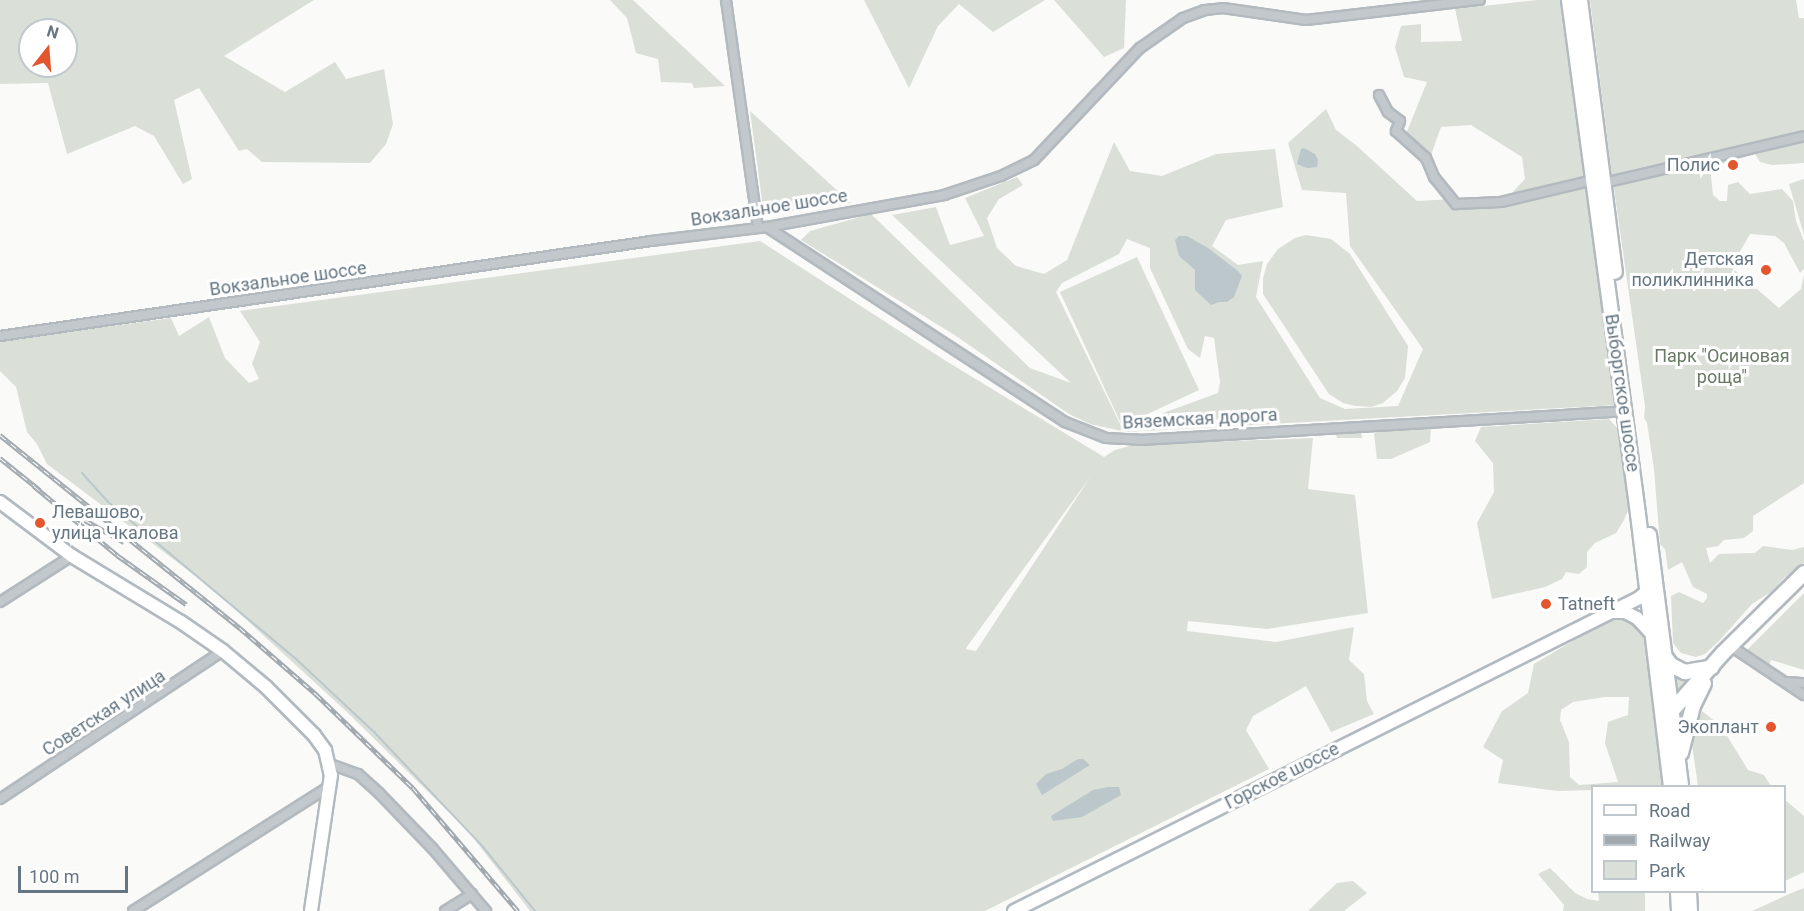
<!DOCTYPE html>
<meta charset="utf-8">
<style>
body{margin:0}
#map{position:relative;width:1804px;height:911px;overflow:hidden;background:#fafaf8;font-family:Roboto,sans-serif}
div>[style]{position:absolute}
.green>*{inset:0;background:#dadfd7}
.water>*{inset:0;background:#bbc7cb}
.stream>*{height:2px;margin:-1px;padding:0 1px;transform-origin:1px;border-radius:1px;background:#bbc7cb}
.roads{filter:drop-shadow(2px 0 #b3babf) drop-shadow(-2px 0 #b3babf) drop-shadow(0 2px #b3babf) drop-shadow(0 -2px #b3babf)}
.street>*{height:8px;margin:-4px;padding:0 4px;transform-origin:4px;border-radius:4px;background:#c3c8cc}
.secondary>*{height:12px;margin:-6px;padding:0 6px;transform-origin:6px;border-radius:6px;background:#fff}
.primary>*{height:14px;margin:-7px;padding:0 7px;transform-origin:7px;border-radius:7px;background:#fff}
.rail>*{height:4.5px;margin-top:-2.25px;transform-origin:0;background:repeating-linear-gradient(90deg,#fff 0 7px,#a2aab0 0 14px);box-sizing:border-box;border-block:2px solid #a2aab0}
.dots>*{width:16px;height:16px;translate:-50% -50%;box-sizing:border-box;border:3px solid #fff;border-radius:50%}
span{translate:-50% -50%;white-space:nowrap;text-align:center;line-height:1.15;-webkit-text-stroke:6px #fff;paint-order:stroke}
.poi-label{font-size:18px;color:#657683}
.right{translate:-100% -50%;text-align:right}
.left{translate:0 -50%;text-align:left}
.street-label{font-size:18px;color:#657683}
.park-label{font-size:18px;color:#687a64}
.legend{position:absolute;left:1591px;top:785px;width:195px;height:108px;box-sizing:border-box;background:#fff;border:2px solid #c1c8cd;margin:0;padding:8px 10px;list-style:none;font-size:18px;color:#657683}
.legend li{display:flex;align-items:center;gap:12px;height:30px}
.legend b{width:30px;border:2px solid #c1c8cd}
.north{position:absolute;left:18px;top:18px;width:60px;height:60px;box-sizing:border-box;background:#fff;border:2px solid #c1c8cd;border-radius:50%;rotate:17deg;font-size:16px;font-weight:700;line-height:24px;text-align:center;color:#657683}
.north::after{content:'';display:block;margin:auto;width:21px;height:27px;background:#e4572e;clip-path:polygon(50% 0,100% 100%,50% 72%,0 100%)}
.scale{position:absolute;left:18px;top:866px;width:110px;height:27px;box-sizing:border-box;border:3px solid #657683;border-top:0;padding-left:8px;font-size:18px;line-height:21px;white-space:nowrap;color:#657683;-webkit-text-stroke:4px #fff;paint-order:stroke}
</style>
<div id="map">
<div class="green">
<div style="clip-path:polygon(evenodd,0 0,314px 0,224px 56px,285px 92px,335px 62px,346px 79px,384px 69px,393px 124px,386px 144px,370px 163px,262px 162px,247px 149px,239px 151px,199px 88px,174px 100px,192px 179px,183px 184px,154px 136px,135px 126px,67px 154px,48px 83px,0 84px,0 0,30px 30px,66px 30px,66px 66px,30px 66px,30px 30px)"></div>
<div style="clip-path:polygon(610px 0,633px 0,725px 86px,694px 88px,692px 83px,661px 82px,658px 59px,636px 53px,627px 18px)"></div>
<div style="clip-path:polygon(864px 0,1045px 0,993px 32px,959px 4px,938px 26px,909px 88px)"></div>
<div style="clip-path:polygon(1054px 0,1126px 0,1124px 48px,1104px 57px)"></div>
<div style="clip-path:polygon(evenodd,1537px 0,1562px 0,1617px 405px,1126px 432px,1090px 424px,1069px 414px,956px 336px,801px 240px,810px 231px,871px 214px,1030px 368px,1071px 383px,892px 215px,936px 207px,950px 245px,984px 236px,965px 198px,1017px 177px,1023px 185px,999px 199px,987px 218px,997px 248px,1016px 266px,1044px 274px,1067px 260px,1114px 142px,1130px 171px,1162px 176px,1216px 154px,1275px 149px,1283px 207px,1226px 220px,1212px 246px,1238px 265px,1263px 261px,1256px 297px,1320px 398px,1345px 409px,1398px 406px,1423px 349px,1350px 246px,1346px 193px,1302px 190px,1288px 143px,1326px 109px,1336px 130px,1357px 146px,1417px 201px,1509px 196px,1525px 179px,1522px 157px,1471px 125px,1441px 127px,1431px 155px,1406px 134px,1427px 82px,1404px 77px,1395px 47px,1401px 26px,1421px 24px,1421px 42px,1462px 41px,1455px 9px,1537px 0,1127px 239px,1150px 248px,1150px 268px,1188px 349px,1200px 358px,1205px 336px,1214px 338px,1220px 382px,1218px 393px,1122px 428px,1056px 292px,1062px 283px,1119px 254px,1127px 239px)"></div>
<div style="clip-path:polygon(1590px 0,1796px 0,1799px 18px,1804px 18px,1804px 133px,1754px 150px,1753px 155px,1710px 167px,1713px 195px,1720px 201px,1727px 201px,1728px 185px,1738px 182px,1750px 194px,1782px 189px,1793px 201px,1796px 221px,1804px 241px,1804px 269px,1800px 273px,1784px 243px,1775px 236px,1750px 234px,1731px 267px,1779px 308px,1801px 289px,1804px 275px,1804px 483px,1753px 516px,1753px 531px,1744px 538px,1724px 540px,1718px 546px,1706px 548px,1710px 563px,1719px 554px,1755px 553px,1763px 546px,1792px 550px,1804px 547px,1804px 563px,1784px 578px,1771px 592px,1752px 604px,1720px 640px,1705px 654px,1696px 657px,1681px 653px,1673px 643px,1671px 596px,1679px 592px,1703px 603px,1707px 598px,1707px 594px,1693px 587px,1682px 562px,1668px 570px,1665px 549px,1660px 544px,1654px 469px,1647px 423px,1644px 418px,1645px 406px,1611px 168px)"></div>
<div style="clip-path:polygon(750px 111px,851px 203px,764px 215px)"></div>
<div style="clip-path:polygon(1804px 140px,1804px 163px,1772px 165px,1760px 162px,1755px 154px,1755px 151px)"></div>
<div style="clip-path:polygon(1804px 179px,1804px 235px,1789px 184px)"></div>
<div style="clip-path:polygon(1306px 235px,1331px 239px,1350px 254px,1408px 346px,1405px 378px,1397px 391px,1383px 403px,1371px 407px,1356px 406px,1343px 403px,1329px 394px,1263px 294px,1263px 278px,1267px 264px,1278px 249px,1295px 238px)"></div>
<div style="clip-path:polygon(evenodd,760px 241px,946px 361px,1104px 457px,1115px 450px,1133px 445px,1313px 438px,1308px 489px,1355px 495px,1368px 613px,1267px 629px,1188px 621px,1187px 631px,1276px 642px,1354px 627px,1349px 660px,1364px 674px,1367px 701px,1374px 714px,1331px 732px,1306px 686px,1253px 716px,1246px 730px,1269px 769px,985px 911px,530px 911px,468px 831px,349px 714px,213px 589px,47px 464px,37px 444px,27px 432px,16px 387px,0 371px,0 341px,171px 318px,179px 336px,209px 317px,225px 358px,249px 383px,259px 379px,252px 364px,260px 342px,240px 311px,760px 241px,1091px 476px,976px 651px,966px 649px,966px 648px,1091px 476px)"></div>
<div style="clip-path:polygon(1137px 257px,1199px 390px,1122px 426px,1060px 292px)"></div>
<div style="clip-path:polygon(1609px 419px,1621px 432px,1632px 501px,1624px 520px,1616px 533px,1595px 543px,1587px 552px,1587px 567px,1579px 574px,1566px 572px,1562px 579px,1545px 587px,1492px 599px,1477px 523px,1494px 492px,1493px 463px,1475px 441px,1481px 427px)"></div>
<div style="clip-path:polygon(1431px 428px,1430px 442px,1391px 459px,1377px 459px,1374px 434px,1379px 430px)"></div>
<div style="clip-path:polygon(1361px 431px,1362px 438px,1337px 438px,1336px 435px)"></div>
<div style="clip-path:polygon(1804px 593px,1804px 670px,1771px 660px,1769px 666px,1745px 652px)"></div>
<div style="clip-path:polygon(evenodd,1625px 616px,1636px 621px,1648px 639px,1663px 786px,1592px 786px,1592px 790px,1558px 791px,1498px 783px,1503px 760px,1483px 747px,1502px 711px,1528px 693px,1534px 664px,1613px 617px,1625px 616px,1605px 697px,1629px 697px,1628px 715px,1608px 722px,1605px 743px,1618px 782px,1579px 785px,1570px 777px,1569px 742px,1560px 720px,1561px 710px,1573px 702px,1605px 697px)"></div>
<div style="clip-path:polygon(1673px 671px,1696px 675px,1678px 692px,1675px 689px)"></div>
<div style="clip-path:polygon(1702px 711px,1721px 726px,1748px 770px,1764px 775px,1771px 786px,1698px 786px,1691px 738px)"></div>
<div style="clip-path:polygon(1784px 799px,1804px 816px,1804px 872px,1785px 881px)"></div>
<div style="clip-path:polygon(1550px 868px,1575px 893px,1587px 899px,1599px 901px,1598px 892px,1645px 892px,1645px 911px,1563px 911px,1564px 905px,1538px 874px)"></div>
<div style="clip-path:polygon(1353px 881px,1367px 893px,1344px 911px,1308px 911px,1337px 883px)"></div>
<div style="clip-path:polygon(1804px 888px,1804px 911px,1752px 911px,1789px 894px)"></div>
</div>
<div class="water">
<div style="clip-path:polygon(1304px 148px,1315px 154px,1318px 160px,1317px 167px,1307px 168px,1297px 164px,1301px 149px)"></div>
<div style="clip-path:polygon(1179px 236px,1187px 236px,1208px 248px,1238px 271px,1242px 276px,1234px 297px,1227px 302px,1219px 302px,1211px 305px,1195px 290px,1195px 270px,1179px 256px,1175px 240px)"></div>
<div style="clip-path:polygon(1078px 759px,1083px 759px,1090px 765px,1042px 795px,1036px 784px,1046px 774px,1062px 769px)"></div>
<div style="clip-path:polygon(1108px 787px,1119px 787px,1121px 795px,1082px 817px,1053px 821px,1051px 816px,1093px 790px)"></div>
</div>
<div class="stream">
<div style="left:82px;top:473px;width:38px;rotate:48deg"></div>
<div style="left:107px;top:501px;width:246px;rotate:39.9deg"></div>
<div style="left:296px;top:659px;width:108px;rotate:43.1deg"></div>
<div style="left:375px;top:733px;width:157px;rotate:46.5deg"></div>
<div style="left:483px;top:847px;width:82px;rotate:50.9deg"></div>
</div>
<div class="roads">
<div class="street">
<div style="left:726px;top:0;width:230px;rotate:82deg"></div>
<div style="left:1379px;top:95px;width:19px;rotate:62deg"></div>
<div style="left:1388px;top:112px;width:15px;rotate:37deg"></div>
<div style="left:1400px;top:121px;width:11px;rotate:112deg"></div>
<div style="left:1396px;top:131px;width:40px;rotate:42deg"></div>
<div style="left:1426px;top:158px;width:21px;rotate:67deg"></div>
<div style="left:1434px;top:177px;width:35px;rotate:51deg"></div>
<div style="left:1456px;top:204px;width:45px;rotate:-2.5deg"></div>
<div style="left:1501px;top:202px;width:86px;rotate:-13.4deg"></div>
<div style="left:1585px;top:182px;width:9px;rotate:6deg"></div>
<div style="left:1604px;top:183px;width:205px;rotate:-13.2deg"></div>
<div style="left:767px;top:227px;width:356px;rotate:33.2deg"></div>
<div style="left:1065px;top:422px;width:44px;rotate:21.3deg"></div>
<div style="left:1106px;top:438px;width:34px;rotate:3deg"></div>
<div style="left:1140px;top:440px;width:485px;rotate:-3.4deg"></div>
<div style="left:0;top:336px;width:658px;rotate:-8.3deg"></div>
<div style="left:651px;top:241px;width:117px;rotate:-6.9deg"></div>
<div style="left:767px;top:227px;width:180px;rotate:-10.2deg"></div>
<div style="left:944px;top:195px;width:60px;rotate:-18.4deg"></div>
<div style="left:1001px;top:176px;width:37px;rotate:-26deg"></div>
<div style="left:1034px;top:160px;width:154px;rotate:-46.6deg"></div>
<div style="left:1140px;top:48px;width:52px;rotate:-34.9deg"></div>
<div style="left:1183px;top:18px;width:23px;rotate:-20deg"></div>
<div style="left:1205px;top:10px;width:18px;rotate:-6deg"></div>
<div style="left:1223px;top:8px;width:84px;rotate:8.2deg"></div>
<div style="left:1306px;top:20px;width:175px;rotate:-6.6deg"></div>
<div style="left:0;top:602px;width:85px;rotate:-32.6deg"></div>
<div style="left:1735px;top:649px;width:83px;rotate:33.7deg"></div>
<div style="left:1788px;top:682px;width:16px;rotate:4deg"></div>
<div style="left:330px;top:764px;width:30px;rotate:20deg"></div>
<div style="left:358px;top:774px;width:28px;rotate:42deg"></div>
<div style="left:379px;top:793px;width:78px;rotate:46deg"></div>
<div style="left:433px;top:849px;width:82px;rotate:49.5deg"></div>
<div style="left:0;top:799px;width:268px;rotate:-33.6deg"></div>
<div style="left:133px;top:911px;width:233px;rotate:-32.4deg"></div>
<div style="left:445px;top:911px;width:32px;rotate:-32deg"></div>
</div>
<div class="secondary">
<div style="left:0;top:502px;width:90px;rotate:36.9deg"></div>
<div style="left:72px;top:556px;width:127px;rotate:31.2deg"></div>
<div style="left:181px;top:622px;width:51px;rotate:34.6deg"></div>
<div style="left:223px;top:651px;width:56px;rotate:39.9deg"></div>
<div style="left:266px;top:687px;width:68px;rotate:45deg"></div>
<div style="left:314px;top:735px;width:19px;rotate:54deg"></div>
<div style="left:325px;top:750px;width:26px;rotate:77deg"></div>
<div style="left:331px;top:775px;width:137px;rotate:98.4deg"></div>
<div style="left:1612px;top:612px;width:13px"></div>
<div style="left:1625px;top:612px;width:13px;rotate:27deg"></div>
<div style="left:1637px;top:618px;width:21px;rotate:47deg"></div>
<div style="left:1014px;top:911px;width:699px;rotate:-26.6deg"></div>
<div style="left:1639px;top:598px;width:17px;rotate:-40deg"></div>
</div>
<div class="primary">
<div style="left:1569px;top:0;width:519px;rotate:82.35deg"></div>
<div style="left:1638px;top:514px;width:274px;rotate:83.1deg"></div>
<div style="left:1580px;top:0;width:274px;rotate:82.7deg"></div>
<div style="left:1649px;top:535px;width:253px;rotate:82.7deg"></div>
<div style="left:1665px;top:657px;width:10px;rotate:53deg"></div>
<div style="left:1671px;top:665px;width:16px;rotate:27deg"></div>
<div style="left:1685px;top:672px;width:27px;rotate:-10deg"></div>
<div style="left:1669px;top:714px;width:81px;rotate:-48.5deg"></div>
<div style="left:1723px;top:653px;width:114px;rotate:-44.6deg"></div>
<div style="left:1681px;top:753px;width:49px;rotate:-75.7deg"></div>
<div style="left:1693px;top:706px;width:25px;rotate:-64deg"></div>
<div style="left:1678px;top:892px;width:19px;rotate:87deg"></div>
<div style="left:1689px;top:892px;width:19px;rotate:87deg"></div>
</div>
</div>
<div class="rail">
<div style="left:0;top:435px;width:308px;rotate:38.8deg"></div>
<div style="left:240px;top:628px;width:101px;rotate:41deg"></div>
<div style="left:316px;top:694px;width:135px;rotate:44.1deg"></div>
<div style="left:413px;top:788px;width:162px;rotate:49.5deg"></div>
<div style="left:0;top:458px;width:51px;rotate:38.7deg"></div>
<div style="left:34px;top:486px;width:108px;rotate:39.7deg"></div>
<div style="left:117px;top:555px;width:85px;rotate:35.4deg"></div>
<div style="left:85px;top:520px;width:45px;rotate:29.4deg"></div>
</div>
<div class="dots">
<div style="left:1733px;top:165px;background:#e4572e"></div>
<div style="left:1766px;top:270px;background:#e4572e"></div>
<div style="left:40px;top:523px;background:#e4572e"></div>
<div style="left:1546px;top:604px;background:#e4572e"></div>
<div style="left:1771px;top:727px;background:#e4572e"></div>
</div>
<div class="poi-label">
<span class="right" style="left:1720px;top:165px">Полис</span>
<span class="right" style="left:1754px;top:270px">Детская<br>поликлинника</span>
<span class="left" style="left:52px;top:523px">Левашово,<br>улица Чкалова</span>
<span class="left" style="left:1558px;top:604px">Tatneft</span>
<span class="right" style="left:1759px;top:727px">Экоплант</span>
</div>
<div class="street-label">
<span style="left:769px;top:208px;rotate:-9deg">Вокзальное шоссе</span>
<span style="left:288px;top:279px;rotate:-8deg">Вокзальное шоссе</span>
<span style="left:1622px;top:393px;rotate:82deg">Выборгское шоссе</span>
<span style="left:1200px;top:419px;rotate:-3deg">Вяземская дорога</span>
<span style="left:104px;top:713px;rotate:-33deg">Советская улица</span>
<span style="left:1282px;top:776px;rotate:-27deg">Горское шоссе</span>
</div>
<div class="park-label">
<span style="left:1722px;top:367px">Парк "Осиновая<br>роща"</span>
</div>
<ul class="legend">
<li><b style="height:8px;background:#fff"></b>Road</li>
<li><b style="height:8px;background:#a2aab0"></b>Railway</li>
<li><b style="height:16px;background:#dadfd7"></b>Park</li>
</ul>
<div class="north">N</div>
<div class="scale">100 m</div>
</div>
